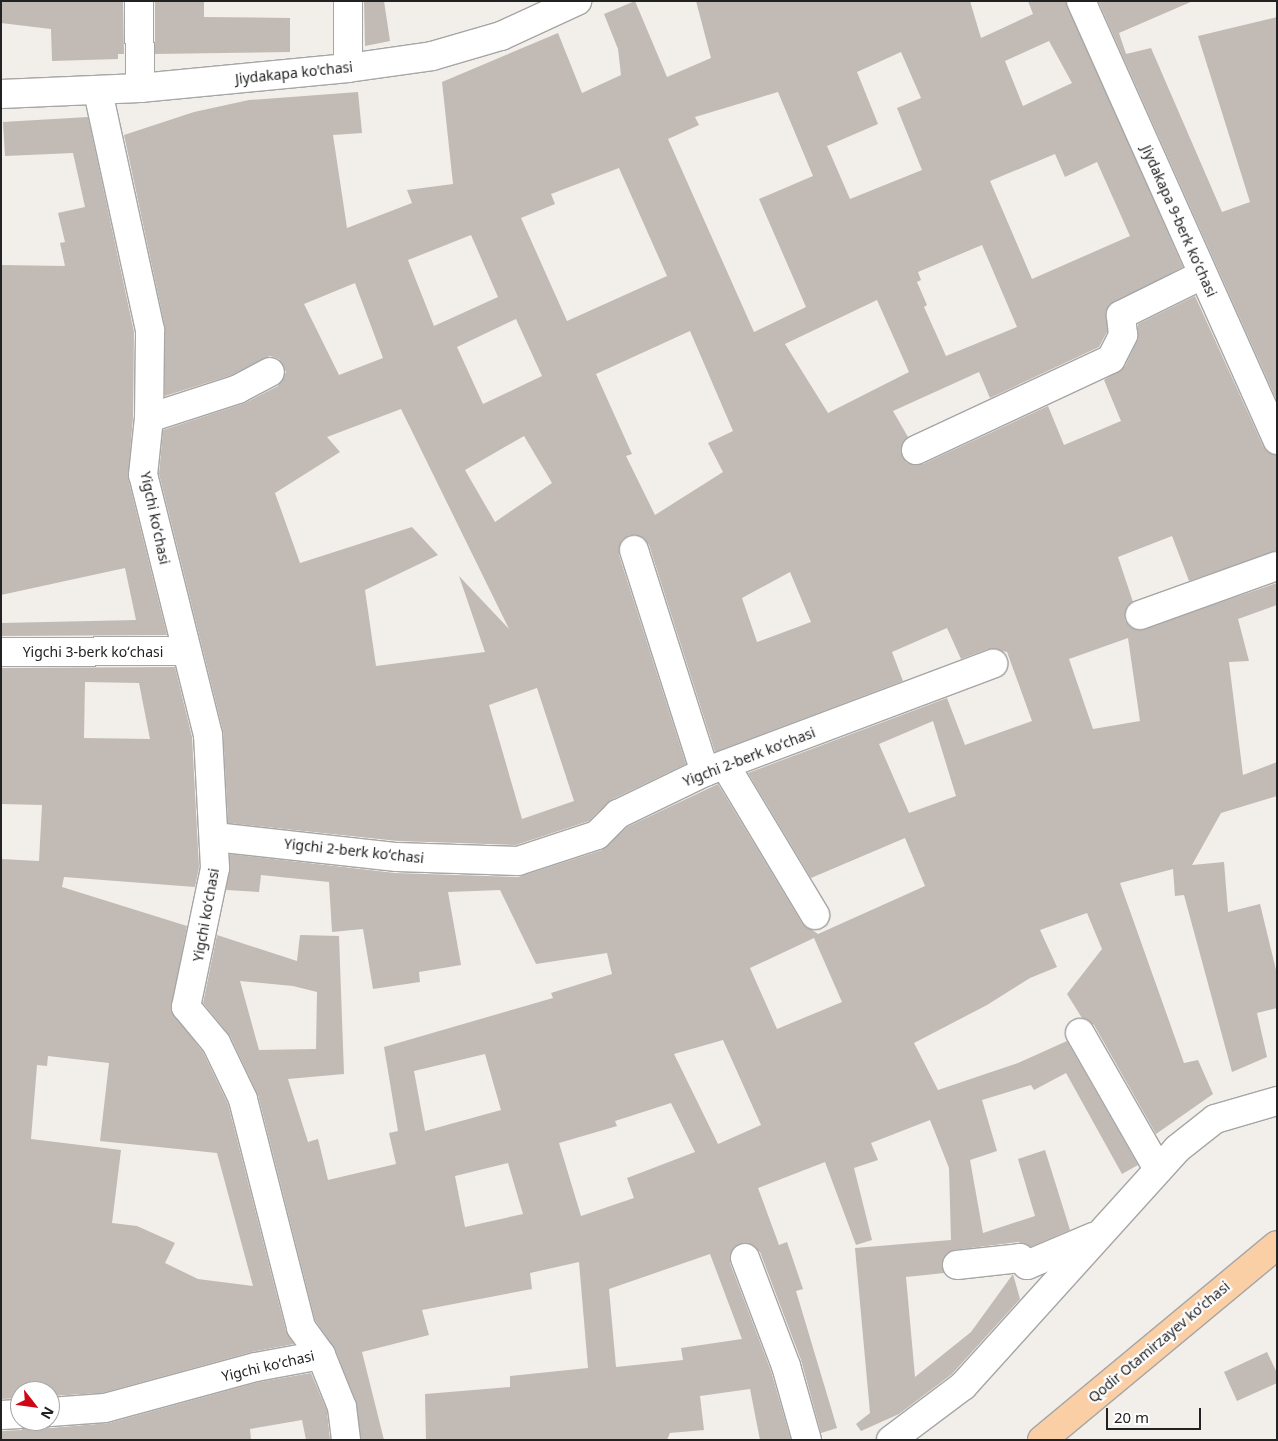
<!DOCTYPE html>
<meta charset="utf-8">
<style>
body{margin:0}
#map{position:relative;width:1278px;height:1441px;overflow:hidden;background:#f2eee9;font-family:"Noto Sans",sans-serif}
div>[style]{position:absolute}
.building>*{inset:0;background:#c2bab5}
.roads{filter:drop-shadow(1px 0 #a6a6a6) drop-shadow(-1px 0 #a6a6a6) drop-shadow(0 1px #a6a6a6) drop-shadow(0 -1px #a6a6a6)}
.minor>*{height:28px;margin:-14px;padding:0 14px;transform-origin:14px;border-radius:14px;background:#fff}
.major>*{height:28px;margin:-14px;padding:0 14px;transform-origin:14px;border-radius:14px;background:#facfa6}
span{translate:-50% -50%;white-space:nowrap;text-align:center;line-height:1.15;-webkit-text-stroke:4.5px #fff;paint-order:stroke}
.street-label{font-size:14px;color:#222}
.frame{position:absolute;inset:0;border:2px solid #222;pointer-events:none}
.north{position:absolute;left:10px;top:1381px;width:50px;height:50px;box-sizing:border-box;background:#fff;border:1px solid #a7a7a7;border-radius:50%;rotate:120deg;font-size:14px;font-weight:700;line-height:20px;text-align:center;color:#222}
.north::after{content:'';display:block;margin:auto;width:18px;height:22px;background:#ce0615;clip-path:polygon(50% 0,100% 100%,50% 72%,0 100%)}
.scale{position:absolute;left:1106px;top:1408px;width:95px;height:22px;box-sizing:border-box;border:2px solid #222;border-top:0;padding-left:6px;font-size:15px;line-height:18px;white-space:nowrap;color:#222;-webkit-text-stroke:4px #fff;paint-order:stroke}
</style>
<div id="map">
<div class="building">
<div style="clip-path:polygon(1px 1px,123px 1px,124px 54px,118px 54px,118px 59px,52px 61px,51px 29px,1px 23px)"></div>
<div style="clip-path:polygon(155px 1px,204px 1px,204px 17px,290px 18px,290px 52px,155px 54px)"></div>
<div style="clip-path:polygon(364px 1px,384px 1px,390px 41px,365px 46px)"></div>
<div style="clip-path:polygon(evenodd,635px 1px,667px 77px,711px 58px,696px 1px,970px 1px,981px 38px,1033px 14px,1028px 1px,1066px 1px,1183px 267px,1108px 307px,1107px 332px,1099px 347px,990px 398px,979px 372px,893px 411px,908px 437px,901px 448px,902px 456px,907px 463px,923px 464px,1048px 406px,1064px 445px,1121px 421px,1104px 380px,1125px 366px,1137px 341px,1138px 324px,1195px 296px,1263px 446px,1277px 455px,1277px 551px,1189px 581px,1172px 536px,1118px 557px,1133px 602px,1125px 612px,1125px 620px,1138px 630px,1277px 583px,1277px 605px,1238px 619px,1249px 661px,1229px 662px,1243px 775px,1277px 762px,1277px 796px,1221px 813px,1192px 865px,1224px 862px,1228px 912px,1260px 904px,1277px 974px,1277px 1008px,1257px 1013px,1267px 1057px,1232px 1072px,1184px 895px,1175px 896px,1173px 869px,1120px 883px,1184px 1063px,1198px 1060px,1213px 1094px,1156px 1134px,1094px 1025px,1082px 1018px,1067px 994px,1102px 949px,1087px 913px,1040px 930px,1057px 967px,1030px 978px,987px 1005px,914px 1043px,938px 1090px,1018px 1063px,1067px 1041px,1138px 1165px,1122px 1174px,1066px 1073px,1034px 1090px,1031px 1085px,982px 1100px,997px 1151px,970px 1160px,983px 1233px,1035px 1216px,1018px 1159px,1045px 1150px,1070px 1230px,1030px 1247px,1018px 1242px,955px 1250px,943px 1258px,944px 1273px,906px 1277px,915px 1377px,971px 1332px,1013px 1274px,1020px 1299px,952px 1374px,899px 1414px,861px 1431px,856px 1424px,870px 1413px,855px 1248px,951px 1240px,949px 1168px,930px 1120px,871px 1143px,878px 1160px,854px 1168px,872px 1240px,856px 1245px,825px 1162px,758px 1188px,779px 1245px,787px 1242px,803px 1289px,796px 1291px,837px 1428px,821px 1433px,801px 1360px,760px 1252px,747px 1243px,733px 1249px,730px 1263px,771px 1371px,791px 1440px,760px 1440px,750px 1389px,700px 1396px,704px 1430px,670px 1433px,667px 1440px,426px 1440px,425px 1394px,510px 1387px,510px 1376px,588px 1368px,579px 1262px,530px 1273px,532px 1289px,422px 1310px,429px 1335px,362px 1352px,384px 1440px,361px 1440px,356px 1401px,335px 1349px,315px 1320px,258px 1095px,230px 1036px,203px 1003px,217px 935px,297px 961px,300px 935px,339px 936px,344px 1074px,288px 1079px,308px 1142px,318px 1139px,328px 1180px,396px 1164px,389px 1133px,398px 1131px,384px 1047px,553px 998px,551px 993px,612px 974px,607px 953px,536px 964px,500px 890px,448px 892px,461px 965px,419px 972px,420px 982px,373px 989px,363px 929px,332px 932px,329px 882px,261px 875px,259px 892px,226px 890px,230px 854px,395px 873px,518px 877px,602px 850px,627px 827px,718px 784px,802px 923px,818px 934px,925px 886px,905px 838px,811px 878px,748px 773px,947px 698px,965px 745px,1032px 721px,1007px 652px,988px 649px,961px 659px,947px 628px,892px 652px,903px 681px,715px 752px,649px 545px,644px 538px,630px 535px,622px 540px,619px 555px,686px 764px,611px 800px,589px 821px,516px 845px,398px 841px,228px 823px,223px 731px,159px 474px,163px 430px,245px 403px,278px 386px,286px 372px,279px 359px,270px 356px,232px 375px,165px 396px,165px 327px,124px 135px,194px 112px,249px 100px,358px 92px,362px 133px,333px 135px,347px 228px,412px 203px,407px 190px,453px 184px,442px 82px,558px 33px,582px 93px,621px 75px,618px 49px,604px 14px,635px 1px,1049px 41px,1072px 83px,1023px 106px,1005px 61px,1049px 41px,635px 1px,901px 52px,921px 98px,897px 108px,922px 170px,850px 199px,827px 146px,878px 124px,857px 72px,901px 52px,635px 1px,778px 92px,813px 176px,759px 199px,806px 307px,754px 332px,668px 139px,699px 125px,695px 117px,778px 92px,635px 1px,1055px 154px,1065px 177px,1097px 162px,1130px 236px,1032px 279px,990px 181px,1055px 154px,635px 1px,619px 168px,667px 276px,567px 321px,521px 218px,555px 204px,551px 194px,619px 168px,635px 1px,471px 235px,498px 297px,434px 326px,408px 260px,471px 235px,635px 1px,982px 245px,1017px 327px,946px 356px,924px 307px,927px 305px,917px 282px,921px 280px,918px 272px,982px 245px,635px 1px,355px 283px,383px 358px,339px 375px,304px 304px,355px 283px,635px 1px,877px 300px,909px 372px,828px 413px,785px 344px,877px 300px,635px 1px,516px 319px,542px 376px,483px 404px,457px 347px,516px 319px,635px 1px,690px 331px,733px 431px,708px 443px,723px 472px,655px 515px,626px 456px,632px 454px,596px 374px,690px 331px,635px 1px,401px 409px,509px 629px,459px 576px,485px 652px,376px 666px,365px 590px,438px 555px,412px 527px,300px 563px,275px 493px,340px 452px,327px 437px,401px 409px,635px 1px,524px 436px,552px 483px,495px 522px,465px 470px,524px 436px,635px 1px,790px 572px,811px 622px,757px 642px,742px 598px,790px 572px,635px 1px,1128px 638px,1140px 721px,1093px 729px,1069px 659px,1128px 638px,635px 1px,537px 688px,574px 801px,522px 819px,489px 705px,537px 688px,635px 1px,933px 721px,956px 796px,909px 813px,879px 744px,933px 721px,635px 1px,814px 938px,842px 1002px,777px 1029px,750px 968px,814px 938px,635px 1px,240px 981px,293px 986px,317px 992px,316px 1049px,259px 1050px,240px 981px,635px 1px,723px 1040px,761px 1125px,718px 1144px,674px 1054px,723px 1040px,635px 1px,485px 1054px,501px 1110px,425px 1131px,414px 1071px,485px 1054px,635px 1px,671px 1103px,695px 1152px,627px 1178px,634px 1198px,581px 1216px,559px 1143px,617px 1126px,615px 1121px,671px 1103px,635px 1px,508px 1163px,523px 1214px,465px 1227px,455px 1176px,508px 1163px,635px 1px,710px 1254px,742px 1339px,681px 1348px,683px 1360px,616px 1367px,609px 1289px,710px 1254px)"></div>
<div style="clip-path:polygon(1098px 1px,1193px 1px,1119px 33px,1126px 54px,1151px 48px,1222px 212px,1250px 202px,1198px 36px,1277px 17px,1277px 401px)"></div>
<div style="clip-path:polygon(88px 117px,134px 332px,133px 417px,128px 478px,167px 635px,1px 636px,1px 623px,136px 620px,125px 568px,1px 595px,1px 265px,65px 266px,60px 243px,65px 242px,58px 213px,85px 207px,73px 153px,5px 156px,3px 122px)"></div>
<div style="clip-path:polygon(evenodd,175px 667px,192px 737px,199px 867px,195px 887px,64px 877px,62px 887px,187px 926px,171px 1011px,203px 1052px,228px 1104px,286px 1331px,294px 1344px,252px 1352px,102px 1393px,50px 1396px,50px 1391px,20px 1391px,20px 1398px,1px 1399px,1px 859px,39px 861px,42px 805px,1px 804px,1px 668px,175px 667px,85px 682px,139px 683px,150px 739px,84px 738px,85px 682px,175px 667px,48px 1056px,109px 1063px,100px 1141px,217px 1153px,253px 1286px,198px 1279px,165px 1263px,175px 1243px,137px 1226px,112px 1223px,121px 1150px,31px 1139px,37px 1065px,47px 1066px,48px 1056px)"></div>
<div style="clip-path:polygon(1267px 1352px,1277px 1373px,1277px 1383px,1237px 1401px,1224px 1372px)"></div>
<div style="clip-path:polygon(311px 1373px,327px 1411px,330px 1440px,306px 1440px,302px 1420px,250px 1429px,251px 1440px,1px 1440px,1px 1431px,21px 1430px,34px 1421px,51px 1428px,109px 1423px,259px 1382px)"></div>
</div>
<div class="roads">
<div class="minor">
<div style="left:139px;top:1px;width:87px;rotate:89.3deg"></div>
<div style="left:1081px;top:1px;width:481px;rotate:65.9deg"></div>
<div style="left:348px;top:68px;width:67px;rotate:-90deg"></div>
<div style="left:1px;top:94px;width:139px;rotate:-2.5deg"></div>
<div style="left:140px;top:88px;width:209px;rotate:-5.5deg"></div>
<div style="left:348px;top:68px;width:85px;rotate:-8.1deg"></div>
<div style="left:432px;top:56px;width:72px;rotate:-16.2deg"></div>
<div style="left:501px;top:36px;width:84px;rotate:-24.7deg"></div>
<div style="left:149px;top:418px;width:94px;rotate:-18deg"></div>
<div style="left:238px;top:389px;width:36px;rotate:-28deg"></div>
<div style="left:916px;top:450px;width:215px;rotate:-25deg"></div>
<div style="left:1111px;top:359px;width:27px;rotate:-63deg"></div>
<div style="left:1123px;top:335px;width:20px;rotate:-96deg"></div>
<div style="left:1121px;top:315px;width:90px;rotate:-26.3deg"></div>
<div style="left:634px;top:550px;width:233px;rotate:72.3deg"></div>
<div style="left:1140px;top:615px;width:145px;rotate:-19.7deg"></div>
<div style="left:1px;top:652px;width:184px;rotate:-0.3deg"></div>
<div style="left:725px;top:765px;width:175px;rotate:59deg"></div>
<div style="left:215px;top:837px;width:183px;rotate:6.3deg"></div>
<div style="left:397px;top:857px;width:121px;rotate:1.9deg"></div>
<div style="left:518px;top:861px;width:83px;rotate:-18.2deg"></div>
<div style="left:597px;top:835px;width:30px;rotate:-45deg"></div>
<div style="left:618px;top:814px;width:97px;rotate:-25.8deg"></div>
<div style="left:705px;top:772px;width:308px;rotate:-20.6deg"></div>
<div style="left:1080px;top:1033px;width:157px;rotate:60.2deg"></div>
<div style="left:745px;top:1258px;width:116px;rotate:69.2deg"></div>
<div style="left:786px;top:1366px;width:77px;rotate:74.2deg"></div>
<div style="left:957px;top:1265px;width:63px;rotate:-6.3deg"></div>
<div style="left:1020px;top:1258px;width:10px;rotate:45deg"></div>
<div style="left:1027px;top:1265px;width:72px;rotate:-23deg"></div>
<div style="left:321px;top:1355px;width:56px;rotate:68deg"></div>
<div style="left:342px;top:1407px;width:33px;rotate:83deg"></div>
<div style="left:50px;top:1412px;width:55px;rotate:-4.2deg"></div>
<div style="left:105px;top:1408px;width:156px;rotate:-15.2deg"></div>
<div style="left:256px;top:1367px;width:66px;rotate:-10.5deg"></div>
<div style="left:321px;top:1355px;width:34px;rotate:-126deg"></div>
<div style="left:301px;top:1327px;width:235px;rotate:-104.3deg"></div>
<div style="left:243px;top:1099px;width:62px;rotate:-115.7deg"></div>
<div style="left:216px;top:1043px;width:47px;rotate:-129.8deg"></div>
<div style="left:186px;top:1007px;width:142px;rotate:-78.2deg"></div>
<div style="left:215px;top:868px;width:133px;rotate:-93deg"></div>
<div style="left:208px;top:735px;width:268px;rotate:-104deg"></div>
<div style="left:143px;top:475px;width:57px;rotate:-84deg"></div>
<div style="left:149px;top:418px;width:88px;rotate:-89.3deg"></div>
<div style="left:150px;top:330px;width:245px;rotate:-102.3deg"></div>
<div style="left:1px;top:1415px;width:19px;rotate:-3deg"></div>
<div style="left:891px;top:1440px;width:90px;rotate:-36.9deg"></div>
<div style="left:963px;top:1386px;width:319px;rotate:-47.9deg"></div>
<div style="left:1177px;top:1149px;width:48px;rotate:-38.3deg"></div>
<div style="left:1215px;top:1119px;width:65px;rotate:-16.2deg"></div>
</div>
<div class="major">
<div style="left:1042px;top:1440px;width:305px;rotate:-39.7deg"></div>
</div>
</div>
<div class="street-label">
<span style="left:294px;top:73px;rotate:-6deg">Jiydakapa ko'chasi</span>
<span style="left:1179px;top:221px;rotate:66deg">Jiydakapa 9-berk koʻchasi</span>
<span style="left:155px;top:518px;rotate:78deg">Yigchi koʻchasi</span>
<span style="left:93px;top:652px">Yigchi 3-berk koʻchasi</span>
<span style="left:749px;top:757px;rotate:-21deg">Yigchi 2-berk koʻchasi</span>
<span style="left:354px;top:851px;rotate:6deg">Yigchi 2-berk koʻchasi</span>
<span style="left:206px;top:915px;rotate:-80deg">Yigchi koʻchasi</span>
<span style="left:1159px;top:1342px;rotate:-40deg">Qodir Otamirzayev koʻchasi</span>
<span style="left:268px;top:1366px;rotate:-13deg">Yigchi koʻchasi</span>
</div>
<div class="frame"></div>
<div class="north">N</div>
<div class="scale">20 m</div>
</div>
